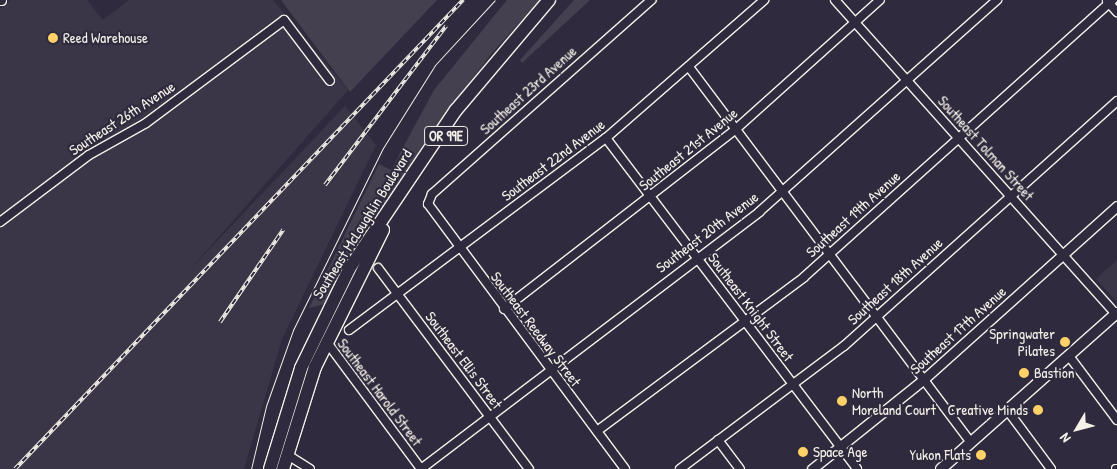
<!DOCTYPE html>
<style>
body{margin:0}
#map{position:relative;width:1117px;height:469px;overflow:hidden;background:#2f2a3d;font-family:"Patrick Hand",sans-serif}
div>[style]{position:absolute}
.built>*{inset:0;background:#3b3647}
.green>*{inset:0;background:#454050}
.roads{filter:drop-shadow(1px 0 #f4f1e8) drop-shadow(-1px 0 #f4f1e8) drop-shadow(0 1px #f4f1e8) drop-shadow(0 -1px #f4f1e8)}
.minor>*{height:8px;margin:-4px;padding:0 4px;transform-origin:4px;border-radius:4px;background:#2f2a3d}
.tertiary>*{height:9px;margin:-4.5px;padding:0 4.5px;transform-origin:4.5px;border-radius:4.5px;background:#2f2a3d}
.secondary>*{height:10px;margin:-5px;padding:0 5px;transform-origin:5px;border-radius:5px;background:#2f2a3d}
.trunk>*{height:12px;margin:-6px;padding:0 6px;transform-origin:6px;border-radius:6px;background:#2f2a3d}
.tram>*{height:1px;margin:-0.5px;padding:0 0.5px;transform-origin:0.5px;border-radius:0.5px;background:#f4f1e8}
.rail>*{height:4px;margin-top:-2px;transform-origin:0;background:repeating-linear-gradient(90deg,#2f2a3d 0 5.5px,#f4f1e8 0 11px);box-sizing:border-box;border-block:1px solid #f4f1e8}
.dots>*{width:14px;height:14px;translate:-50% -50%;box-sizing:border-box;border:2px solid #2f2a3d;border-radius:50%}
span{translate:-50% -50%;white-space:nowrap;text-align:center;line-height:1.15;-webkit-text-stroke:4.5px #2f2a3d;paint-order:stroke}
.shield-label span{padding:1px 4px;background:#2f2a3d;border:1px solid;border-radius:4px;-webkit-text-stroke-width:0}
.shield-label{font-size:14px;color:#f4f1e8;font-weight:700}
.poi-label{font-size:15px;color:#f4f1e8}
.left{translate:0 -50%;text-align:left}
.right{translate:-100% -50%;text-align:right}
.street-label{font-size:15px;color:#f4f1e8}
.north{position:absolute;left:1052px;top:404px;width:50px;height:50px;-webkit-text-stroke:4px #2f2a3d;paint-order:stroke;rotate:233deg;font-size:14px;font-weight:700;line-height:20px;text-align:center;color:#f4f1e8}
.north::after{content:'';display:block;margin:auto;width:18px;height:22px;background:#f4f1e8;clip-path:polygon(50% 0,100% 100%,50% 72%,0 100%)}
</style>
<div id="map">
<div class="built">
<div style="clip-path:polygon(11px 0,87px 0,103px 20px,129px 0,273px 0,348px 90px,187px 273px,345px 106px,376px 145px,282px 339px,244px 469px,0 469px,0 9px)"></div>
<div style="clip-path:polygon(1117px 260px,1117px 302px,1096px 279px)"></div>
</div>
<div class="green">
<div style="clip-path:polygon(281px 0,437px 0,350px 92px)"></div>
<div style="clip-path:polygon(507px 0,540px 0,492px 53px,428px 137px,325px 304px,309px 308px,379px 164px,391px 170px,434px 90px)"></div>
<div style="clip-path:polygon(574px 0,590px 0,522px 63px,520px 60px)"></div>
</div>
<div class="roads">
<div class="minor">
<div style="left:835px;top:0;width:421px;rotate:48.2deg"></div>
<div style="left:1107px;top:1px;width:15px;rotate:48deg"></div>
<div style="left:689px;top:67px;width:470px;rotate:53.1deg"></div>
<div style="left:606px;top:138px;width:415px;rotate:52.8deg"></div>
<div style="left:0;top:222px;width:111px;rotate:-37deg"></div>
<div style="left:89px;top:155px;width:65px;rotate:-29.3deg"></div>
<div style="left:146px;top:123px;width:172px;rotate:-36.7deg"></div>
<div style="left:284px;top:20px;width:76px;rotate:53deg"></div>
<div style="left:378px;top:268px;width:251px;rotate:53.1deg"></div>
<div style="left:504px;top:309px;width:294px;rotate:-37.8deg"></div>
<div style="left:736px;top:129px;width:193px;rotate:-41.9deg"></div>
<div style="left:349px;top:330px;width:321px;rotate:-36.8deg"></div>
<div style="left:606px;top:138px;width:210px;rotate:-41.1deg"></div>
<div style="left:326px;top:341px;width:159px;rotate:53.4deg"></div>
<div style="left:421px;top:469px;width:425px;rotate:-37.2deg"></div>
<div style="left:759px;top:212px;width:319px;rotate:-41.7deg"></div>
<div style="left:1069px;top:356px;width:80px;rotate:53.1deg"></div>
<div style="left:1008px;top:411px;width:72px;rotate:53.4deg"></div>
<div style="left:597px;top:431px;width:258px;rotate:-36.6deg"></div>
<div style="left:804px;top:277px;width:415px;rotate:-41.9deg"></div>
<div style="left:718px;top:440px;width:36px;rotate:53deg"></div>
<div style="left:286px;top:454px;width:28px;rotate:32deg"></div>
<div style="left:625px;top:469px;width:330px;rotate:-126.6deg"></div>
<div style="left:428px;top:204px;width:11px;rotate:-68deg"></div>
<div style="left:432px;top:194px;width:293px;rotate:-41.5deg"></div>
<div style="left:680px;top:469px;width:205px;rotate:-36.9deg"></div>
<div style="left:844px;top:346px;width:367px;rotate:-41.9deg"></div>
<div style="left:1116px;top:469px;width:1px"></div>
</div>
<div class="tertiary">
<div style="left:0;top:0;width:1px"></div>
<div style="left:812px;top:469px;width:144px;rotate:-38.8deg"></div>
<div style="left:924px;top:379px;width:259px;rotate:-41.9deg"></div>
</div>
<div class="secondary">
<div style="left:941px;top:469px;width:235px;rotate:-41.6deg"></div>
</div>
<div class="trunk">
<div style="left:270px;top:469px;width:106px;rotate:-72.9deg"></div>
<div style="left:301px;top:368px;width:110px;rotate:-64.1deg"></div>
<div style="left:349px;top:269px;width:192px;rotate:-56.1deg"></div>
<div style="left:456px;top:110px;width:144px;rotate:-49.8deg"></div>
<div style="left:283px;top:469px;width:107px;rotate:-72.6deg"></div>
<div style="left:315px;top:367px;width:153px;rotate:-63.6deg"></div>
</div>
</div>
<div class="tram">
<div style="left:251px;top:469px;width:65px;rotate:-76.6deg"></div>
<div style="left:266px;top:406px;width:81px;rotate:-70.4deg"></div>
<div style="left:293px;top:330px;width:203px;rotate:-63.7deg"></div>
<div style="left:383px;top:148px;width:98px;rotate:-57.9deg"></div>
<div style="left:435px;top:65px;width:88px;rotate:-47.3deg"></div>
</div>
<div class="rail">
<div style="left:325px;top:185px;width:200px;rotate:-52.7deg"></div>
<div style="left:220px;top:322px;width:112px;rotate:-55.6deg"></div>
<div style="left:15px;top:469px;width:649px;rotate:-46.31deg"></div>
</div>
<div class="dots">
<div style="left:53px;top:38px;background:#ffd166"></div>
<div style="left:1065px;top:342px;background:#ffd166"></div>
<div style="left:1024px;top:373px;background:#ffd166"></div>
<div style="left:842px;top:401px;background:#ffd166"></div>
<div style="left:1038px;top:410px;background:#ffd166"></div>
<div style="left:803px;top:452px;background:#ffd166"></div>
<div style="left:981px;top:455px;background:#ffd166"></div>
</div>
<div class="shield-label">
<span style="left:446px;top:136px">OR 99E</span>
</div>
<div class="poi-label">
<span class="left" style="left:63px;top:38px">Reed Warehouse</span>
<span class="right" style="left:1055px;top:342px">Springwater<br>Pilates</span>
<span class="left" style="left:1034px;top:373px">Bastion</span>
<span class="left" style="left:852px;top:401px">North<br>Moreland Court</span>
<span class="right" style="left:1028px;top:410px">Creative Minds</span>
<span class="left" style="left:813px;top:452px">Space Age</span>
<span class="right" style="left:971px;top:455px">Yukon Flats</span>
</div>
<div class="street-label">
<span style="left:528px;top:90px;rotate:-42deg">Southeast 23rd Avenue</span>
<span style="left:122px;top:118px;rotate:-33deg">Southeast 26th Avenue</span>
<span style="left:986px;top:148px;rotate:48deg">Southeast Tolman Street</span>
<span style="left:688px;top:149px;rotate:-39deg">Southeast 21st Avenue</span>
<span style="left:553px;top:160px;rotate:-37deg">Southeast 22nd Avenue</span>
<span style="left:853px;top:214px;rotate:-42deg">Southeast 19th Avenue</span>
<span style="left:362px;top:224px;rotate:-58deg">Southeast McLoughlin Boulevard</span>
<span style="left:707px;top:232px;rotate:-37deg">Southeast 20th Avenue</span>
<span style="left:895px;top:281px;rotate:-42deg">Southeast 18th Avenue</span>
<span style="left:751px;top:307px;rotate:53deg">Southeast Knight Street</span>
<span style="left:536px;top:329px;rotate:53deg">Southeast Reedway Street</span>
<span style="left:958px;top:330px;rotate:-42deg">Southeast 17th Avenue</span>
<span style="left:464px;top:360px;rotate:53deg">Southeast Ellis Street</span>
<span style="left:380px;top:392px;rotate:53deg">Southeast Harold Street</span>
</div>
<div class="north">N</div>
</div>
